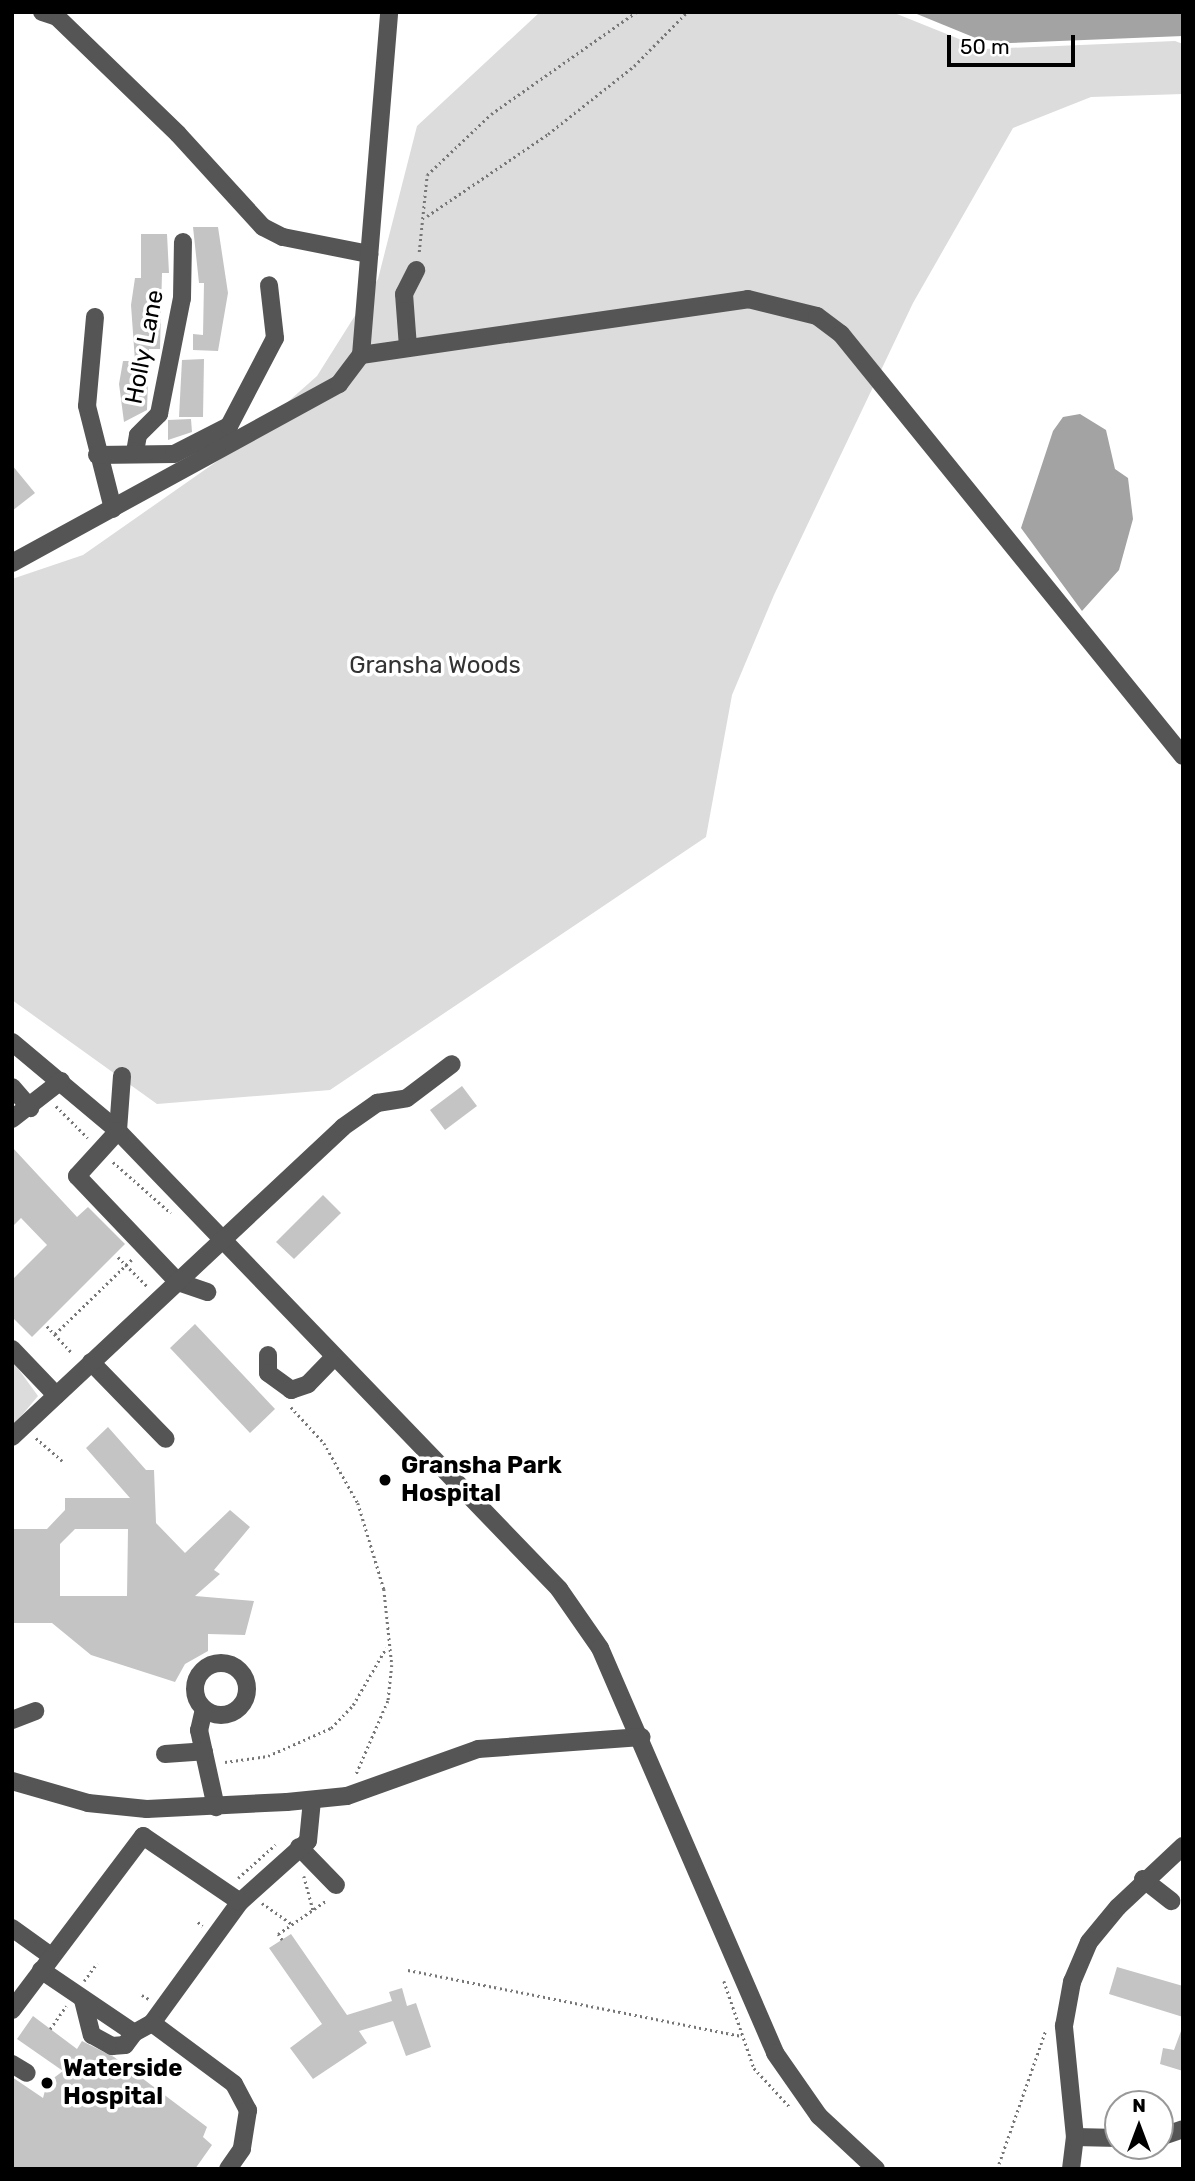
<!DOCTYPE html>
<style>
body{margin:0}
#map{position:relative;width:1195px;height:2181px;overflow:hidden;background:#fff;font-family:Rubik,sans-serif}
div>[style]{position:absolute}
.green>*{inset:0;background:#dcdcdc}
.water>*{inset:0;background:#a3a3a3}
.building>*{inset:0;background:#c4c4c4}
.path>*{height:2.5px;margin-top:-1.25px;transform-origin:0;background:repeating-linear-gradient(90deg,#777 0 2px,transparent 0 5.5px)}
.minor>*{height:18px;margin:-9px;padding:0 9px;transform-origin:9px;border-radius:9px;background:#555}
.minor>.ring{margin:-9px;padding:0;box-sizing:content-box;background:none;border:18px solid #555;border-radius:50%}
.dots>*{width:19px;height:19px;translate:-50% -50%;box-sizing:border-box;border:4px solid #fff;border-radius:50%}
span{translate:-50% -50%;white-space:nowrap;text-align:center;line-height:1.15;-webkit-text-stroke:7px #fff;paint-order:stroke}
.street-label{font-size:24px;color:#000}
.park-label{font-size:24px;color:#333}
.poi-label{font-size:24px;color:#000;font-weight:700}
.left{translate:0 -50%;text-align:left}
.frame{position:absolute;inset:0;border:14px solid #000;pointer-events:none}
.north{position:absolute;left:1104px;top:2090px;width:70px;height:70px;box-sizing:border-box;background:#fff;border:2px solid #999;border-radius:50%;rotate:0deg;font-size:19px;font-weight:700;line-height:28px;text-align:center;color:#000}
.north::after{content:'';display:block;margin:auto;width:24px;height:32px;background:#000;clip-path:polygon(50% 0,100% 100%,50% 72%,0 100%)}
.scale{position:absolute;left:947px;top:35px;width:128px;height:32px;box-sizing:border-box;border:4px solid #000;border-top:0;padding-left:9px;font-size:21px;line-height:24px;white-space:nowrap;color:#000;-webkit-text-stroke:5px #fff;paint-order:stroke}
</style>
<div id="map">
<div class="green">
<div style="clip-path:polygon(540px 12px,892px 12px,984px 49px,1175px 41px,1183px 44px,1183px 94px,1091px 97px,1013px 128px,913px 303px,774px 595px,732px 695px,706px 837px,330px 1090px,157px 1104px,12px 1000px,12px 579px,83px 555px,236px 448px,317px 376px,378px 279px,417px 126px)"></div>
<div style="clip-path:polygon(14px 1363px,38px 1396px,12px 1427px,12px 1365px)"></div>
</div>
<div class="water">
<div style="clip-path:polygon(912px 12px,1183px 12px,1183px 36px,1010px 43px,978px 39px)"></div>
<div style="clip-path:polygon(1080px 414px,1106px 430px,1115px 469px,1128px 478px,1133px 519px,1119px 570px,1082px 611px,1021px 528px,1053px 431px,1063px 417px)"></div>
</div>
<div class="building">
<div style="clip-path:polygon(193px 227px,218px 227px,228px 293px,218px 351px,193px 350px,193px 334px,203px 335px,204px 283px,199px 283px)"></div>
<div style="clip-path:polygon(141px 234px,167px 234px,169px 273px,162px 273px,160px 349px,149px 349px,147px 410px,124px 422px,119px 384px,123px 361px,135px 361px,131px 305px,135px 278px,141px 278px)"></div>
<div style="clip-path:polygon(204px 359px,203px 417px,179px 417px,182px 360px)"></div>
<div style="clip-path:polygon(191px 419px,192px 432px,168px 440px,168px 420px)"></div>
<div style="clip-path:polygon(12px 465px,35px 493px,12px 511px)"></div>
<div style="clip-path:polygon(462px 1086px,477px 1106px,445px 1130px,430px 1110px)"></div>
<div style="clip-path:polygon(12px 1147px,77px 1217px,88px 1207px,125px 1244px,32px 1337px,12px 1317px,12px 1280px,47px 1245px,21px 1218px,12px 1227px)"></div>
<div style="clip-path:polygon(323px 1195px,341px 1213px,294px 1259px,276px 1242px)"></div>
<div style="clip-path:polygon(195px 1324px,275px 1409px,250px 1433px,170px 1348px)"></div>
<div style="clip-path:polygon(evenodd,108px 1427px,146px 1470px,154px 1470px,156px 1523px,185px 1553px,230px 1510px,250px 1527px,214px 1570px,220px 1574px,195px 1596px,254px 1601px,245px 1635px,208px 1634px,208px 1651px,185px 1664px,175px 1682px,91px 1655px,52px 1623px,12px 1623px,12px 1529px,47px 1529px,65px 1510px,65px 1498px,130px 1498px,86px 1448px,108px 1427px,75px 1529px,128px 1529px,127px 1596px,60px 1596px,60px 1544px,75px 1529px)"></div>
<div style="clip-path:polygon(291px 1934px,347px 2015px,392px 2001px,389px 1992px,402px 1988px,407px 2006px,416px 2003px,431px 2047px,406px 2056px,393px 2021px,359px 2031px,367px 2043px,313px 2079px,290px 2048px,322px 2024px,269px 1948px)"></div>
<div style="clip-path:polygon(1117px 1967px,1183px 1986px,1183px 2017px,1109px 1994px)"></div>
<div style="clip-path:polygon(33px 2016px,77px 2049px,82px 2041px,114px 2057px,207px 2127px,203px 2137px,212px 2145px,195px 2169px,12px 2169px,12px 2077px,43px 2098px,47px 2083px,63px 2071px,17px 2039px)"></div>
<div style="clip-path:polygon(1181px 2031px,1183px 2031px,1183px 2071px,1160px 2064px,1163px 2048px,1174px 2050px)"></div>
</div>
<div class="path">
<div style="left:427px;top:216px;width:146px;rotate:-34.1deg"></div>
<div style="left:548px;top:134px;width:110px;rotate:-38.3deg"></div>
<div style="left:634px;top:66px;width:76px;rotate:-45.5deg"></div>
<div style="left:419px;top:252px;width:77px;rotate:-84.1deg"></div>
<div style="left:427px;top:175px;width:88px;rotate:-43.6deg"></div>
<div style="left:491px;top:114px;width:177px;rotate:-35.1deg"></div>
<div style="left:56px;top:1106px;width:45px;rotate:45deg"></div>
<div style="left:113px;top:1162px;width:77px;rotate:41.3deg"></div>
<div style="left:118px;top:1257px;width:42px;rotate:45deg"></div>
<div style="left:47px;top:1326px;width:38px;rotate:47deg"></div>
<div style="left:55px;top:1334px;width:107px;rotate:-44.2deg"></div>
<div style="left:291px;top:1407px;width:49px;rotate:47.5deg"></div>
<div style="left:324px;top:1443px;width:69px;rotate:60.5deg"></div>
<div style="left:358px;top:1503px;width:90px;rotate:73.2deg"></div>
<div style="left:384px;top:1589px;width:76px;rotate:84deg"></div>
<div style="left:392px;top:1665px;width:36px;rotate:96deg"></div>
<div style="left:388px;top:1701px;width:81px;rotate:113.4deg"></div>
<div style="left:36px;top:1438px;width:35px;rotate:41deg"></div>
<div style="left:225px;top:1762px;width:43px;rotate:-7.9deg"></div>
<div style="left:268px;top:1756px;width:69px;rotate:-24deg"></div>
<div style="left:331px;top:1728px;width:32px;rotate:-46deg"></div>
<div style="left:353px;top:1705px;width:66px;rotate:-59.9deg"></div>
<div style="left:304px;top:1876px;width:35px;rotate:75deg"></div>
<div style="left:238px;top:1878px;width:50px;rotate:-41.7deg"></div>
<div style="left:262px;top:1903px;width:37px;rotate:35deg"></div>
<div style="left:198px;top:1922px;width:6px;rotate:39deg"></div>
<div style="left:282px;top:1940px;width:7px;rotate:-124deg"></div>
<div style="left:278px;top:1934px;width:60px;rotate:-34.8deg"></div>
<div style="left:408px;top:1970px;width:339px;rotate:11.2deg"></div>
<div style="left:84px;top:1981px;width:22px;rotate:-54deg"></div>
<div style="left:724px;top:1981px;width:92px;rotate:71deg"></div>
<div style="left:754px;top:2068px;width:52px;rotate:47.4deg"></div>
<div style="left:142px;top:1995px;width:8px;rotate:30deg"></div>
<div style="left:50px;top:2029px;width:28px;rotate:-55deg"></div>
<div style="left:997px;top:2169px;width:148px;rotate:-70.7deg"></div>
</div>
<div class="minor">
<div style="left:42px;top:12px;width:16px;rotate:18deg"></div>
<div style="left:57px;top:17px;width:168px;rotate:44deg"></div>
<div style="left:178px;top:134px;width:126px;rotate:47.6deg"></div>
<div style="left:263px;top:227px;width:22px;rotate:27deg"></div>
<div style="left:283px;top:237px;width:88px;rotate:11.2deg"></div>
<div style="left:95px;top:317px;width:89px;rotate:95.1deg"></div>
<div style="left:87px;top:406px;width:106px;rotate:75.8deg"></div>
<div style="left:408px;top:347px;width:53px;rotate:-94.3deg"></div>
<div style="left:404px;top:294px;width:27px;rotate:-63deg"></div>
<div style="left:361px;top:355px;width:391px;rotate:-8.2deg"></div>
<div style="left:748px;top:299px;width:71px;rotate:13.8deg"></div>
<div style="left:817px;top:316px;width:30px;rotate:37deg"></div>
<div style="left:841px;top:334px;width:543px;rotate:50.98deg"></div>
<div style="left:135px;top:452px;width:17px;rotate:-80deg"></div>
<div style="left:138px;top:435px;width:30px;rotate:-45deg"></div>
<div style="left:159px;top:414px;width:118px;rotate:-78.8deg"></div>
<div style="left:182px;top:298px;width:56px;rotate:-89deg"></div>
<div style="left:97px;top:455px;width:77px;rotate:-0.7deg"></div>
<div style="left:174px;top:454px;width:62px;rotate:-27deg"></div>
<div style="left:229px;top:426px;width:99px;rotate:-62.4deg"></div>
<div style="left:275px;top:338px;width:53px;rotate:-96.5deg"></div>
<div style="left:12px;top:563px;width:373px;rotate:-28.7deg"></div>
<div style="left:339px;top:384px;width:36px;rotate:-53deg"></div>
<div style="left:361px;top:355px;width:344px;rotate:-85.3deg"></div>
<div style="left:12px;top:1042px;width:138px;rotate:40deg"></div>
<div style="left:118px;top:1131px;width:636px;rotate:46.08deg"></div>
<div style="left:559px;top:1589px;width:72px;rotate:55.2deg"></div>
<div style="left:600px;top:1648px;width:441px;rotate:66.6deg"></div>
<div style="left:775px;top:2053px;width:77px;rotate:55.1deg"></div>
<div style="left:819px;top:2116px;width:78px;rotate:42.9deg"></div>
<div style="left:122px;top:1076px;width:55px;rotate:94.2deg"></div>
<div style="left:118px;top:1131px;width:61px;rotate:132.3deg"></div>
<div style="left:77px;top:1176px;width:146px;rotate:46.4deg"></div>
<div style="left:178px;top:1282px;width:31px;rotate:19deg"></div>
<div style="left:12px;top:1087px;width:28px;rotate:49deg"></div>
<div style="left:12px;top:1119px;width:62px;rotate:-37.8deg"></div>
<div style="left:12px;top:1349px;width:64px;rotate:46.3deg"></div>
<div style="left:268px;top:1355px;width:18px;rotate:90deg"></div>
<div style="left:268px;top:1373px;width:29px;rotate:36deg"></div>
<div style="left:291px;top:1390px;width:18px;rotate:-19deg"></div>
<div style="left:308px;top:1384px;width:37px;rotate:-46deg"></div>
<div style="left:91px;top:1362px;width:107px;rotate:45.8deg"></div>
<div style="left:12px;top:1437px;width:453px;rotate:-43.1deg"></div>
<div style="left:343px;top:1127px;width:42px;rotate:-35.2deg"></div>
<div style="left:377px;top:1103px;width:30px;rotate:-9deg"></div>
<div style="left:407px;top:1098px;width:56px;rotate:-37.1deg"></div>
<div class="ring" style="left:195px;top:1663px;width:34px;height:34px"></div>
<div style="left:204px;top:1709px;width:22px;rotate:103deg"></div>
<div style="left:199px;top:1730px;width:79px;rotate:77.6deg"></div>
<div style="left:12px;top:1720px;width:25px;rotate:-21deg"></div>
<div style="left:165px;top:1754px;width:39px;rotate:-4deg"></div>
<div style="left:12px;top:1781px;width:79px;rotate:16.1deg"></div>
<div style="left:88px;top:1803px;width:59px;rotate:5.8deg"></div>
<div style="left:147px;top:1809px;width:140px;rotate:-2.9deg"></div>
<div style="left:287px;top:1802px;width:60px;rotate:-5.7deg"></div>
<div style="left:347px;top:1796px;width:139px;rotate:-19.7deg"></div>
<div style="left:478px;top:1749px;width:164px;rotate:-4.2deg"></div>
<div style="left:299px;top:1847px;width:53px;rotate:45.8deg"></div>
<div style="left:1143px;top:1879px;width:36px;rotate:38deg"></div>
<div style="left:12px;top:1928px;width:48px;rotate:35.7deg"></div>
<div style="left:41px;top:1970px;width:112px;rotate:34.1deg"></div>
<div style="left:134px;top:2033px;width:21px;rotate:-29deg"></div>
<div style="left:152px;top:2023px;width:150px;rotate:-54deg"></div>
<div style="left:240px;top:1902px;width:91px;rotate:-41.9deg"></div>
<div style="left:308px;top:1841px;width:41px;rotate:-84.4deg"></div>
<div style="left:83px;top:2000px;width:36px;rotate:76deg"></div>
<div style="left:92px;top:2035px;width:23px;rotate:29deg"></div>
<div style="left:112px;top:2046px;width:13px;rotate:-4deg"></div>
<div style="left:125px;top:2045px;width:15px;rotate:-53deg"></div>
<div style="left:12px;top:2010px;width:218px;rotate:-53deg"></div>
<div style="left:143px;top:1836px;width:117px;rotate:34.2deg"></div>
<div style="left:152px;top:2023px;width:102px;rotate:36.6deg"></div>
<div style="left:234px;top:2084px;width:30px;rotate:62deg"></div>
<div style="left:248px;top:2110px;width:39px;rotate:99deg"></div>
<div style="left:242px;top:2149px;width:24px;rotate:125deg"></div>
<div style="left:12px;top:2064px;width:17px;rotate:31deg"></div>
<div style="left:1075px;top:2137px;width:43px;rotate:1.3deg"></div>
<div style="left:1160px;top:2137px;width:24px;rotate:-19deg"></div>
<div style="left:1071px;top:2169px;width:32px;rotate:-83deg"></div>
<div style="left:1075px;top:2137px;width:112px;rotate:-95.7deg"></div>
<div style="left:1064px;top:2026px;width:45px;rotate:-79.7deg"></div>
<div style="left:1072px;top:1982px;width:43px;rotate:-67deg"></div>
<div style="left:1089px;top:1942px;width:45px;rotate:-50.4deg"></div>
<div style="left:1118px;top:1907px;width:89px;rotate:-43.2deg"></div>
</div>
<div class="dots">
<div style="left:385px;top:1480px;background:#000"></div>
<div style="left:47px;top:2083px;background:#000"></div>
</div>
<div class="street-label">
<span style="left:145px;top:347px;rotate:-79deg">Holly Lane</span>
</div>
<div class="park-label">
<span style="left:435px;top:666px">Gransha Woods</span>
</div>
<div class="poi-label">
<span class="left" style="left:401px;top:1480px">Gransha Park<br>Hospital</span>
<span class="left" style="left:63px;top:2083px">Waterside<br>Hospital</span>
</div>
<div class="frame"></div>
<div class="north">N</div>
<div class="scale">50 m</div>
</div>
